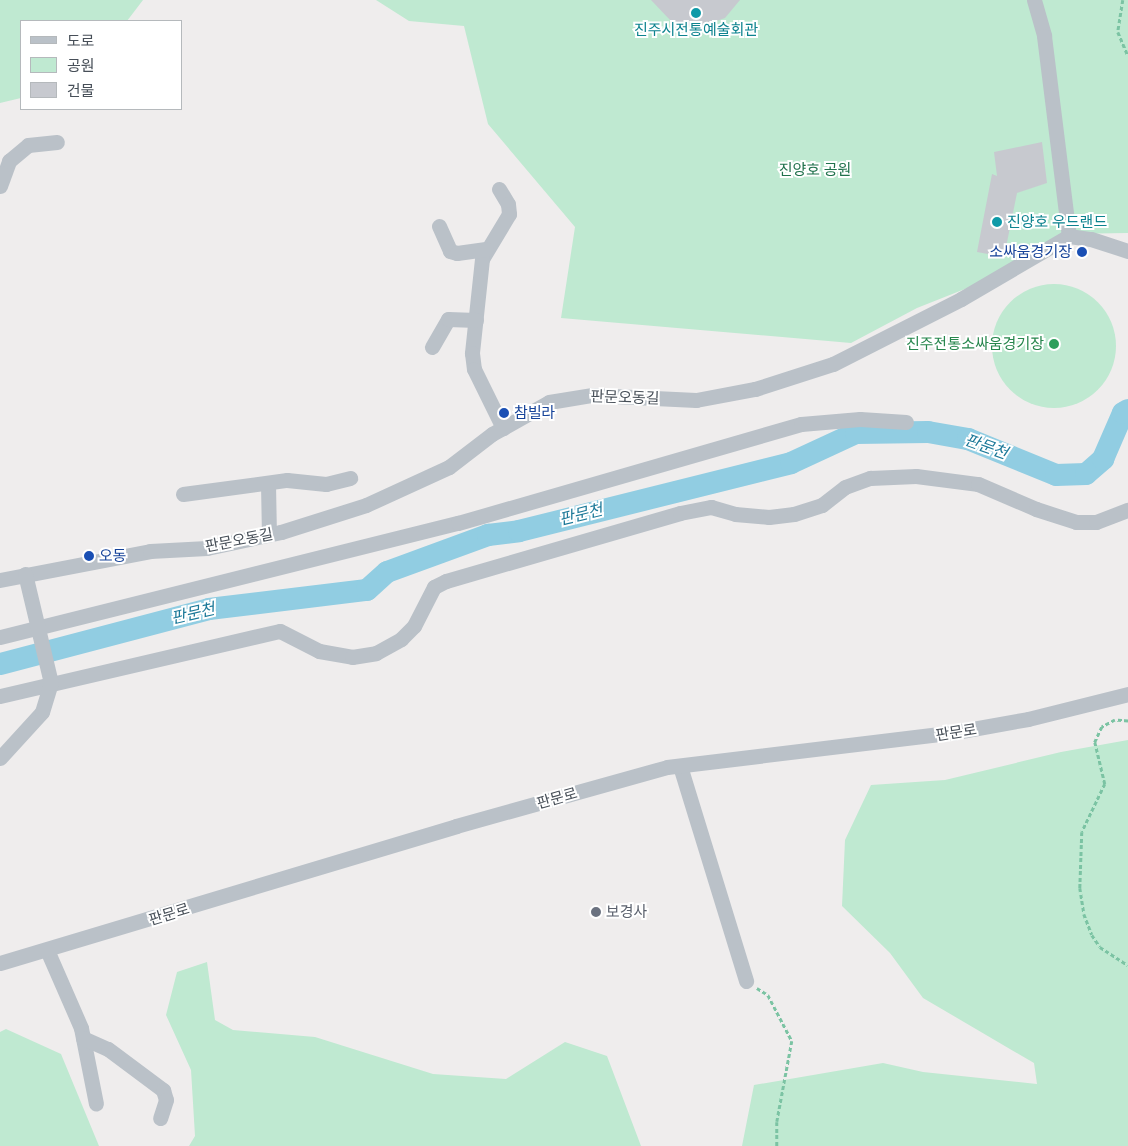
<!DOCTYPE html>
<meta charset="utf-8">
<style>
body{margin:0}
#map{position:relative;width:1128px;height:1146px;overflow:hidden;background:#efeded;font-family:"Public Sans","Noto Sans KR",sans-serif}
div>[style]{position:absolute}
.green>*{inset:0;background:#bfe9d1}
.round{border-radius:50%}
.river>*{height:22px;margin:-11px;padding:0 11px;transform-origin:11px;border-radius:11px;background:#91cde2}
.building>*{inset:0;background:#c7c9cf}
.path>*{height:2.5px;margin-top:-1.25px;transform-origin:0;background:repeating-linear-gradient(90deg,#7bc3a3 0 4px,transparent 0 6.5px)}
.minor>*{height:15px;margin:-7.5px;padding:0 7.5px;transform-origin:7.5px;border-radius:7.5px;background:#bac1c8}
.dots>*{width:14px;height:14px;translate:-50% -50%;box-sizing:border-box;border:2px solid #fff;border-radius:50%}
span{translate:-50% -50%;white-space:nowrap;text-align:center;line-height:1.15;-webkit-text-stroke:4px #fff;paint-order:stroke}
.culture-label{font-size:15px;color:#0d838f}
.left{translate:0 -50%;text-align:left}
.park-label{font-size:15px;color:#20714c}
.transit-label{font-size:15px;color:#164399}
.right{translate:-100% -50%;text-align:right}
.leisure-label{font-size:15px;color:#27864d}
.street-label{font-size:15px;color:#474f58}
.worship-label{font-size:15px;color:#5b616d}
.water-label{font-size:16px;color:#1b7898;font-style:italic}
.legend{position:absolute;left:20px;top:20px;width:162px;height:90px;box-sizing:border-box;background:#fff;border:1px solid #b5b9bc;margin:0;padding:6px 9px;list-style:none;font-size:15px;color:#474f58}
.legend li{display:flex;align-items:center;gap:10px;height:25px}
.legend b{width:25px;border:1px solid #b5b9bc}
</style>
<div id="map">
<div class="green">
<div style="clip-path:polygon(0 0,143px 0,127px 21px,21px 21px,21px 98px,0 103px)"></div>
<div style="clip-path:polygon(376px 0,1128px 0,1128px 233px,1065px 234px,980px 283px,917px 308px,851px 343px,561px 318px,575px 227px,488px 124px,464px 26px,409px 21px)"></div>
<div class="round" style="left:992px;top:284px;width:124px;height:124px"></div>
<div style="clip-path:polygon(1128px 740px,1128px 1146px,742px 1146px,754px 1085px,883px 1063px,923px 1072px,1037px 1084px,1034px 1063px,923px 998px,890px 953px,842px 906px,845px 840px,871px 785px,945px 780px,1061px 752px)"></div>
<div style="clip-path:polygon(207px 962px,215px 1020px,233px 1030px,315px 1037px,433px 1074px,506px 1079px,565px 1042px,607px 1056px,641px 1146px,189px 1146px,195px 1136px,191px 1070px,166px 1015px,177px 972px)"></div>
<div style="clip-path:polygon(6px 1029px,61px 1054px,99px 1146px,0 1146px,0 1032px)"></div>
</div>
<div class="river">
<div style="left:0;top:664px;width:216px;rotate:-14.7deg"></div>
<div style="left:209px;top:609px;width:159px;rotate:-6.9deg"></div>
<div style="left:367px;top:590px;width:27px;rotate:-42deg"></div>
<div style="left:387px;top:572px;width:108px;rotate:-20.1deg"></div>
<div style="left:488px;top:535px;width:31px;rotate:-7deg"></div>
<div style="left:519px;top:531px;width:280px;rotate:-14deg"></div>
<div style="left:791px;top:463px;width:72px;rotate:-24.8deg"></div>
<div style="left:856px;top:433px;width:72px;rotate:-0.8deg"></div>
<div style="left:928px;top:432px;width:41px;rotate:9.9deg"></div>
<div style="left:968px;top:439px;width:95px;rotate:22.2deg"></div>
<div style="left:1056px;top:475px;width:30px;rotate:-2deg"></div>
<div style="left:1086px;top:474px;width:23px;rotate:-41deg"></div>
<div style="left:1103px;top:459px;width:50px;rotate:-66.5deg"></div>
<div style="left:1123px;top:413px;width:6px;rotate:-31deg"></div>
</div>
<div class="building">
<div style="clip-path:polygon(651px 0,740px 0,725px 18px,697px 28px,670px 20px)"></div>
<div style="clip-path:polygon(1042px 142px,1047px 183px,1017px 193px,1004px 257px,977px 252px,992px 174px,997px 176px,994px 152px)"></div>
</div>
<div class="path">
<div style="left:1123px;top:0;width:32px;rotate:99deg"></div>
<div style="left:1118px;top:32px;width:25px;rotate:67deg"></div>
<div style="left:1128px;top:721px;width:13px;rotate:-176deg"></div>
<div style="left:1115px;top:720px;width:15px;rotate:152deg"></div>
<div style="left:1102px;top:727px;width:17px;rotate:115deg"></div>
<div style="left:1095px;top:742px;width:43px;rotate:76.6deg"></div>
<div style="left:1105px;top:784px;width:53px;rotate:115.6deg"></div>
<div style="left:1082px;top:832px;width:56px;rotate:92deg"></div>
<div style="left:1080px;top:888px;width:26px;rotate:81deg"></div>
<div style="left:1084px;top:914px;width:22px;rotate:69deg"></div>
<div style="left:1092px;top:935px;width:14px;rotate:56deg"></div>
<div style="left:1100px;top:947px;width:33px;rotate:33deg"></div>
<div style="left:757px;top:988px;width:13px;rotate:32deg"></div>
<div style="left:768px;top:995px;width:52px;rotate:62.4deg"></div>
<div style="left:792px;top:1041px;width:82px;rotate:100.5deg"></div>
<div style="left:777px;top:1122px;width:24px;rotate:90deg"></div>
</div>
<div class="minor">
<div style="left:1034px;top:0;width:37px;rotate:74deg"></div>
<div style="left:1044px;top:36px;width:202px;rotate:82.9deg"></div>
<div style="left:0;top:186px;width:27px;rotate:-70deg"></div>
<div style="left:9px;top:161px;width:25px;rotate:-40deg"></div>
<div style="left:28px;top:145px;width:29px;rotate:-6deg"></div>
<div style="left:499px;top:189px;width:17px;rotate:59deg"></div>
<div style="left:508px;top:204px;width:10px;rotate:84deg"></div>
<div style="left:509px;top:214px;width:52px;rotate:121deg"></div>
<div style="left:482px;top:259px;width:95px;rotate:96.1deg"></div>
<div style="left:472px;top:353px;width:16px;rotate:83deg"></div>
<div style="left:474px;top:369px;width:66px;rotate:63.8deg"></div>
<div style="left:439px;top:226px;width:27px;rotate:66deg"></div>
<div style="left:450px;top:251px;width:7px;rotate:16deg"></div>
<div style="left:457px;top:253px;width:29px;rotate:-8deg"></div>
<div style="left:432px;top:347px;width:32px;rotate:-60deg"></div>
<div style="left:448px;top:319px;width:28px;rotate:2deg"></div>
<div style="left:268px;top:484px;width:50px;rotate:88.9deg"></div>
<div style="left:183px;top:494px;width:105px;rotate:-7.7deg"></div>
<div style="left:287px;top:480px;width:39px;rotate:6deg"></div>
<div style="left:326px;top:484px;width:25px;rotate:-14deg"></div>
<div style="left:0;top:580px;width:153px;rotate:-10.9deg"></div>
<div style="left:150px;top:551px;width:57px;rotate:-3deg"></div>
<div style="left:207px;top:548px;width:76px;rotate:-12.2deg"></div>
<div style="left:281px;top:532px;width:89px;rotate:-17.6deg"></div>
<div style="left:366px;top:505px;width:91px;rotate:-24.6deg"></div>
<div style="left:449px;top:467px;width:54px;rotate:-37.5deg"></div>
<div style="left:492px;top:434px;width:65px;rotate:-29.3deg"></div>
<div style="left:549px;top:402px;width:44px;rotate:-9.2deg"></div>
<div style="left:592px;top:395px;width:104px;rotate:2.8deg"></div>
<div style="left:696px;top:400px;width:60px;rotate:-10.6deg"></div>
<div style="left:755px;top:389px;width:82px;rotate:-17.8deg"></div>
<div style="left:833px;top:364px;width:144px;rotate:-26.9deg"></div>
<div style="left:961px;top:299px;width:125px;rotate:-30.3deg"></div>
<div style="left:1069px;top:236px;width:22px;rotate:8deg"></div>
<div style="left:1091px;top:239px;width:39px;rotate:18deg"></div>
<div style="left:0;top:637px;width:472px;rotate:-14deg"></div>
<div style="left:458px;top:523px;width:357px;rotate:-16.1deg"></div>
<div style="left:801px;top:424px;width:59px;rotate:-4.8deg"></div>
<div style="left:860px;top:419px;width:46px;rotate:3.7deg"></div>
<div style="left:0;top:696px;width:287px;rotate:-13.1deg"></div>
<div style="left:280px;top:631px;width:44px;rotate:27.1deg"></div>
<div style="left:319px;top:651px;width:34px;rotate:10deg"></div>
<div style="left:352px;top:657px;width:24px;rotate:-9deg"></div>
<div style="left:376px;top:653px;width:29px;rotate:-29deg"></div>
<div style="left:401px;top:639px;width:18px;rotate:-45deg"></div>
<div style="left:414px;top:626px;width:44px;rotate:-62.9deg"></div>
<div style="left:434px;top:587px;width:13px;rotate:-27deg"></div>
<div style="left:446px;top:581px;width:244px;rotate:-16.2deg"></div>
<div style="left:680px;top:513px;width:32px;rotate:-11deg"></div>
<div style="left:711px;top:507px;width:25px;rotate:16deg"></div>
<div style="left:735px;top:514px;width:34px;rotate:5deg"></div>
<div style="left:769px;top:517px;width:25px;rotate:-7deg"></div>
<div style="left:794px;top:514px;width:29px;rotate:-18deg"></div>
<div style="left:822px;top:505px;width:29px;rotate:-38deg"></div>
<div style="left:845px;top:487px;width:27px;rotate:-20deg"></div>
<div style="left:870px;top:478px;width:46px;rotate:-2.5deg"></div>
<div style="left:916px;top:476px;width:63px;rotate:7.4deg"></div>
<div style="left:978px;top:484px;width:63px;rotate:23.3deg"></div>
<div style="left:1036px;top:509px;width:42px;rotate:18deg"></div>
<div style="left:1076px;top:522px;width:20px"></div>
<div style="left:1096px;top:522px;width:34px;rotate:-21deg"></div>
<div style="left:0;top:758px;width:62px;rotate:-47.6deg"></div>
<div style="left:42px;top:712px;width:30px;rotate:-73deg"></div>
<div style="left:51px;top:683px;width:112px;rotate:-103.4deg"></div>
<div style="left:680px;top:766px;width:225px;rotate:72.9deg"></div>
<div style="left:47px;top:950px;width:85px;rotate:66.4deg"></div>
<div style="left:81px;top:1028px;width:77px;rotate:78.8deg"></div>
<div style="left:0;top:963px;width:476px;rotate:-16.7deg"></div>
<div style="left:456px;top:826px;width:219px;rotate:-15.6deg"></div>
<div style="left:667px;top:767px;width:285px;rotate:-6.9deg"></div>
<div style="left:950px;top:733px;width:79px;rotate:-10.2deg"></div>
<div style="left:1028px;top:719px;width:103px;rotate:-14deg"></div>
<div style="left:83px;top:1038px;width:27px;rotate:24deg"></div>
<div style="left:108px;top:1049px;width:69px;rotate:36.7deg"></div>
<div style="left:163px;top:1090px;width:10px;rotate:73deg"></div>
<div style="left:166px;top:1100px;width:19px;rotate:108deg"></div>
</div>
<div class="dots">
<div style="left:696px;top:13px;background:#0f9aa8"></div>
<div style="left:997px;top:222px;background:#0f9aa8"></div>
<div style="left:1082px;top:252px;background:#1a4fb4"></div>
<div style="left:1054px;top:344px;background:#2e9e5b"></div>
<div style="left:504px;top:413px;background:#1a4fb4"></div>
<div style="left:89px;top:556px;background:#1a4fb4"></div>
<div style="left:596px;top:912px;background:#6b7280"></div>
</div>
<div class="culture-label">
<span style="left:696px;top:30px">진주시전통예술회관</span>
<span class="left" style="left:1007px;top:222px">진양호 우드랜드</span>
</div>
<div class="park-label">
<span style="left:815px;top:170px">진양호 공원</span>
</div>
<div class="transit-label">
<span class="right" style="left:1072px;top:252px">소싸움경기장</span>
<span class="left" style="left:514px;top:413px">참빌라</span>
<span class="left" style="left:99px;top:556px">오동</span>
</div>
<div class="leisure-label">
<span class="right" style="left:1044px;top:344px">진주전통소싸움경기장</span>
</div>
<div class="street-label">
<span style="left:625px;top:397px;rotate:2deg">판문오동길</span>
<span style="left:239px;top:540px;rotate:-11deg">판문오동길</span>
<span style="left:956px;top:732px;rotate:-9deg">판문로</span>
<span style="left:557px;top:798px;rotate:-16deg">판문로</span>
<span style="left:169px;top:914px;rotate:-17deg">판문로</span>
</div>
<div class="worship-label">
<span class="left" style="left:606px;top:912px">보경사</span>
</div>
<div class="water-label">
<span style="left:986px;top:447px;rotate:20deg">판문천</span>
<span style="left:581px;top:515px;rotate:-14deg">판문천</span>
<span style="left:193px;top:614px;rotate:-13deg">판문천</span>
</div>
<ul class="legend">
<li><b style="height:6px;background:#bac1c8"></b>도로</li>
<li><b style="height:14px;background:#bfe9d1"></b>공원</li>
<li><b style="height:14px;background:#c7c9cf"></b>건물</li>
</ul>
</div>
